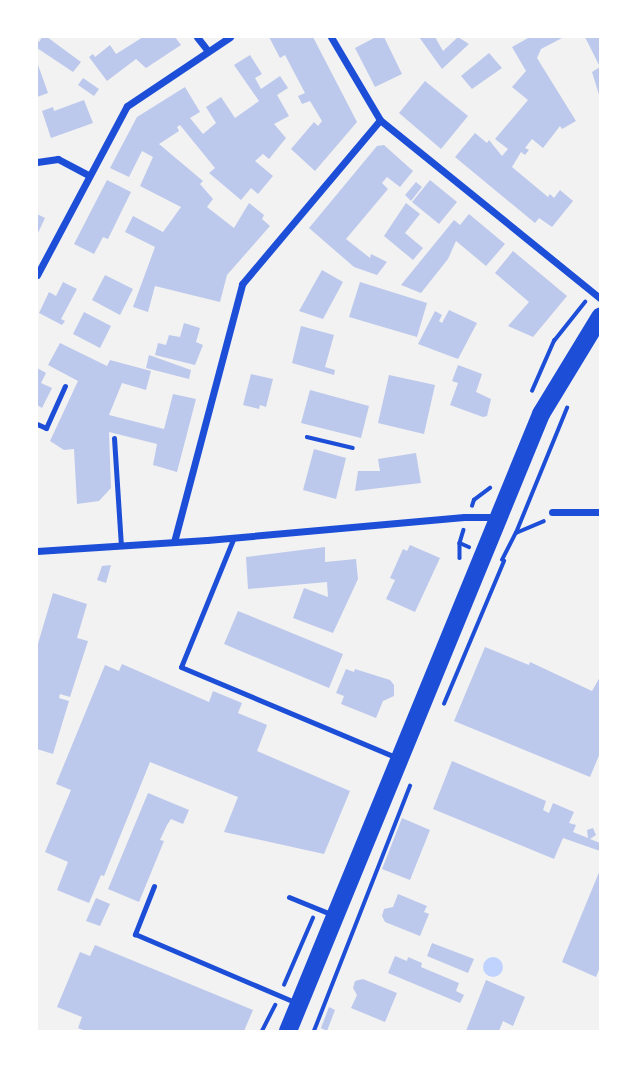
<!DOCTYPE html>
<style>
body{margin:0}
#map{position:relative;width:637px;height:1068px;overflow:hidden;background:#f2f2f2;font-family:Barlow,sans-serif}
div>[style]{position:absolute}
.water>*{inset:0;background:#bfd3fe}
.round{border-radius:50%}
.building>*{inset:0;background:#bdc9ec}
.path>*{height:3.5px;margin:-1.75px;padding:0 1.75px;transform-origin:1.75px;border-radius:1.75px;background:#1d4ed8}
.service>*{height:5px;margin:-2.5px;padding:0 2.5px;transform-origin:2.5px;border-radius:2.5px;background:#1d4ed8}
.minor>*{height:7px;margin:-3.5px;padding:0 3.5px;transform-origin:3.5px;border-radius:3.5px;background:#1d4ed8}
.primary>*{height:18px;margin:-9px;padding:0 9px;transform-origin:9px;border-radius:9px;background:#1d4ed8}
span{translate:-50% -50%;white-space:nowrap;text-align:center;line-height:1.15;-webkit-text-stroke:7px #fff;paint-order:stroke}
.frame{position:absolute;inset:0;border:38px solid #fff;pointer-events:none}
</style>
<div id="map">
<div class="water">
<div class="round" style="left:483px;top:957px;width:20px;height:20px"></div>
</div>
<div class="building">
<div style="clip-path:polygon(42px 37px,47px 37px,81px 62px,73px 72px,37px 48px,37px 40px,39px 42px)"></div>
<div style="clip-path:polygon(143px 37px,175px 37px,181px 45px,146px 68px,136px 59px,107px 81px,89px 57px,93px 54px,95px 57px,110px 45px,116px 54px)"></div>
<div style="clip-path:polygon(269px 37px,313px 37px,357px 122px,315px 171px,291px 149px,314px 122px,318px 126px,322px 121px,310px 101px,302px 104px,298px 96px,305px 93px,285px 55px,280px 58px)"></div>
<div style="clip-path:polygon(376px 37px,384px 37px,402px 74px,375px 87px,355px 48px)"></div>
<div style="clip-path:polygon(419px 37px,435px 37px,443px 51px,458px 37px,469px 44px,442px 69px)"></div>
<div style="clip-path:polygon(530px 37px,564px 37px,541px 49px,537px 58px,576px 121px,562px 129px,560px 126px,543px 148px,532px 139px,525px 148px,529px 150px,525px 155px,521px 152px,512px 167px,548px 197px,550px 194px,554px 198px,560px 190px,573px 201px,552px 227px,539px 218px,535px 223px,455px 157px,475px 133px,487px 143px,489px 140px,502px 156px,508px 149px,495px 139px,528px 100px,512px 87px,526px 71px,512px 47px)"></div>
<div style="clip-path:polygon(585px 37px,600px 37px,600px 67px)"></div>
<div style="clip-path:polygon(489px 53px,502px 68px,472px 89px,461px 76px)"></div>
<div style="clip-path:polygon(250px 55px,262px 74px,255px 78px,261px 89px,280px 76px,288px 88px,277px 95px,289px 116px,274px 124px,286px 138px,269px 159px,263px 154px,255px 161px,273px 176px,258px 194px,251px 188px,241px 200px,209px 173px,215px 168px,180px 125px,177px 127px,179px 131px,159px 144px,203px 181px,200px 184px,213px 199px,207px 207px,234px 228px,249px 203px,264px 215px,262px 219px,270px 226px,227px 275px,220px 302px,155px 286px,148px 312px,133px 307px,155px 247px,125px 232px,133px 216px,163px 232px,181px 207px,140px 186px,153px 157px,142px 151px,129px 177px,110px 168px,137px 117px,185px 87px,200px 112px,190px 118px,203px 134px,216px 123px,206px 107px,221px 97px,235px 118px,259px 101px,234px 65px)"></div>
<div style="clip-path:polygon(37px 62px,48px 93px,37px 97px)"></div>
<div style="clip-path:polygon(600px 67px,600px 98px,592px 72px)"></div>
<div style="clip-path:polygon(83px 78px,99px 89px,94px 96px,78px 85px)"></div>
<div style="clip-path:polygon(425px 81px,468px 116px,441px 149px,399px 113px)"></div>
<div style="clip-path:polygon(84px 100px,93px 123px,51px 138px,42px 111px,53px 107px,54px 111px)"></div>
<div style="clip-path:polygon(384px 145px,413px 171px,400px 187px,387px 177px,382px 183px,388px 189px,346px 239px,370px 258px,371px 254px,387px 262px,377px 275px,354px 267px,309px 228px,377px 146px)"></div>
<div style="clip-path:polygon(107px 180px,131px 192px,108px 239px,103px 237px,94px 254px,74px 244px)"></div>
<div style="clip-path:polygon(430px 180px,457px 202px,439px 224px,412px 202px)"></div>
<div style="clip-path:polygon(416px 182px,422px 187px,411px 201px,405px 195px)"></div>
<div style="clip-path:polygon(406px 203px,420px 214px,405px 233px,423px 248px,413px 260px,384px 236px)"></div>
<div style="clip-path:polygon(37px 214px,45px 218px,37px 235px)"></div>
<div style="clip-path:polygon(469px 214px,505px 244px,486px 266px,456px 241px,448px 259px,421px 293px,401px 285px,454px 220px,460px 225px)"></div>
<div style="clip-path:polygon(513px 251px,567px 296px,533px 337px,508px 326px,529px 302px,495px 273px)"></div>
<div style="clip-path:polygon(322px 270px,343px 282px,323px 319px,299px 311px)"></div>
<div style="clip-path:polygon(105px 275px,133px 289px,120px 315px,92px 300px)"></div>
<div style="clip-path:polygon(63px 282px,77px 289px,61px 319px,65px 321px,62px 325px,39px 313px,49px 292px,56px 296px)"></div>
<div style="clip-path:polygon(360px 282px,427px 303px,417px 337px,349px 317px)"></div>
<div style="clip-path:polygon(449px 310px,477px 323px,458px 359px,418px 344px,435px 311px,442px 315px,439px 321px,442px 323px)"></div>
<div style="clip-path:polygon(84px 312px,111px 326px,100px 348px,73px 334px)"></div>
<div style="clip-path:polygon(184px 323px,200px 328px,196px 342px,203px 345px,195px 365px,155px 355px,158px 343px,166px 345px,169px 335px,180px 337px)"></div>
<div style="clip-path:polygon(301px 326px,334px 335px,325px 367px,335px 370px,334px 375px,292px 363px)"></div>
<div style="clip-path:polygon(60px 343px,107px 366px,110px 360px,151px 371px,146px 390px,122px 383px,109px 415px,164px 429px,173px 394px,196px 399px,177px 472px,153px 465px,157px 444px,109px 432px,111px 488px,99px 501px,77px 504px,74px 449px,64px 450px,50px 441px,78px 381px,48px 365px)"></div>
<div style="clip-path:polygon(149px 355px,191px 370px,189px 379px,146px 368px)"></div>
<div style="clip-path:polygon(458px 365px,482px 374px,476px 392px,491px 399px,487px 416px,483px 417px,450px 405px,458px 383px,452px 381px)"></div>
<div style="clip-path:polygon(37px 368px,46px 373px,41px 383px,52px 388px,42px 408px,37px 405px)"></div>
<div style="clip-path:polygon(251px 374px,273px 379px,266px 407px,260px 405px,259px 409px,243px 405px)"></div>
<div style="clip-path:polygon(389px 375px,435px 385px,424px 434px,378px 423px)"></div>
<div style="clip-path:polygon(310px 390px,369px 406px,361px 438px,301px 423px)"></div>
<div style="clip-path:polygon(314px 449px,346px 458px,336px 499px,303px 490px)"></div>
<div style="clip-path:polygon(416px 453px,421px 483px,355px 491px,358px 471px,380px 471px,378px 459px)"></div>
<div style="clip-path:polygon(410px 545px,440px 558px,415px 612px,386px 599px,395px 580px,390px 578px,403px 549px,407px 551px)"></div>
<div style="clip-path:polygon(325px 547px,325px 562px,356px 559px,358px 579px,333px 633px,293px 618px,304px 588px,328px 597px,327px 582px,248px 589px,246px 557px)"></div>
<div style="clip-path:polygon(111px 565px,106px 583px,97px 580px,102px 566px)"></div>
<div style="clip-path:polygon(53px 593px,87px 604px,77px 638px,88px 641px,70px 697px,60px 694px,59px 698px,69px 701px,53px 754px,37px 749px,37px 647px)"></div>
<div style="clip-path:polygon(238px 611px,343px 654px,329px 688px,224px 644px)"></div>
<div style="clip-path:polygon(485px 647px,529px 665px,530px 662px,592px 691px,600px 677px,600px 753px,590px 777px,454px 721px)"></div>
<div style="clip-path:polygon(122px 664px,209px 702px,213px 691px,242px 703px,238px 713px,267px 725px,257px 751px,350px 791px,324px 854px,224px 832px,238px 797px,150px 762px,104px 876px,101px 875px,89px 903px,57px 890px,68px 862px,45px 852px,71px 790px,56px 784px,105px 665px,119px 671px)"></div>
<div style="clip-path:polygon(346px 669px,354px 672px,355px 669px,390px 680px,394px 685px,394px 696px,383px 701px,376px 718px,341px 704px,344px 696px,336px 693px)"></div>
<div style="clip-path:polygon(452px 761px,546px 801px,543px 810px,549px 813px,553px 803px,574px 812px,569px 823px,576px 825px,573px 832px,588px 838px,587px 830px,593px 828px,596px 835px,590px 839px,600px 843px,600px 851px,563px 838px,554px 859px,433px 809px)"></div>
<div style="clip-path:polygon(148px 793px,189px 810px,183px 824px,171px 819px,167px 825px,160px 840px,164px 841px,139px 902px,108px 889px)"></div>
<div style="clip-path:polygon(402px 818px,430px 830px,410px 880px,382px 869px)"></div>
<div style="clip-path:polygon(600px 870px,600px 967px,596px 977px,562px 962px)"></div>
<div style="clip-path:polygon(398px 894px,427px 906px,424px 912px,429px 914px,420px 936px,385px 922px,382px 916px,384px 909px,393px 907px)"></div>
<div style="clip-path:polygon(96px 898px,110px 904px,100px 926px,86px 921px)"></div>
<div style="clip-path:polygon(432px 943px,474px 959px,468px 973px,427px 956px)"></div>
<div style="clip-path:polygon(95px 945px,253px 1010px,244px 1031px,86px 1031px,78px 1028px,82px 1017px,57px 1007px,80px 952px,90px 956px)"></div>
<div style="clip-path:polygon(395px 956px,407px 961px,408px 957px,422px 963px,421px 967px,459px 983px,456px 991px,464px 995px,460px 1003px,388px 973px)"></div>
<div style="clip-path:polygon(363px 979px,397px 993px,385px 1022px,351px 1008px,357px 995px,353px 988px,355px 981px)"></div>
<div style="clip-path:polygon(486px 980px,525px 997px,513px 1026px,503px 1021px,499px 1031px,466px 1031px)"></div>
<div style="clip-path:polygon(329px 1007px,335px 1010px,327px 1031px,321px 1028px)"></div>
</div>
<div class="path">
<div style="left:532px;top:391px;width:55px;rotate:-66.3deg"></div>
<div style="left:554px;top:341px;width:50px;rotate:-51.5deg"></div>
<div style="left:307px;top:437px;width:47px;rotate:13.4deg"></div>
<div style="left:472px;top:506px;width:6px;rotate:-72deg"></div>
<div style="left:474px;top:500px;width:20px;rotate:-37deg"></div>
<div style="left:464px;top:530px;width:14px;rotate:107deg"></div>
<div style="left:460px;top:543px;width:10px;rotate:24deg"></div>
<div style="left:516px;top:533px;width:135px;rotate:-67.8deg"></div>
<div style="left:460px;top:543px;width:15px;rotate:90deg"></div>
<div style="left:502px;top:560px;width:30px;rotate:-63deg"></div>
<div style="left:516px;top:533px;width:30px;rotate:-23deg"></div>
<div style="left:444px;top:704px;width:155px;rotate:-67.2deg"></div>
<div style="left:284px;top:985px;width:73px;rotate:-66.6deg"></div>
<div style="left:262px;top:1031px;width:29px;rotate:-63deg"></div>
<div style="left:314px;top:1031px;width:263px;rotate:-68.6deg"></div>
</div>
<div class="service">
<div style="left:37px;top:424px;width:10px;rotate:24deg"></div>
<div style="left:46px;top:428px;width:46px;rotate:-65.7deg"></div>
<div style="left:114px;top:438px;width:107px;rotate:86.3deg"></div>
<div style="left:234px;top:537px;width:140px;rotate:112.2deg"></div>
<div style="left:181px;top:667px;width:234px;rotate:22.8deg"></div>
<div style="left:154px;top:886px;width:52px;rotate:111.6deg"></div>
<div style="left:135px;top:934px;width:176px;rotate:23.1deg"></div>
<div style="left:289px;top:897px;width:48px;rotate:22.2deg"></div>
</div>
<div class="minor">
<div style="left:197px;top:37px;width:18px;rotate:52deg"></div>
<div style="left:331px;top:37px;width:96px;rotate:59.4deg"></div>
<div style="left:380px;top:120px;width:283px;rotate:39deg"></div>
<div style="left:37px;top:162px;width:21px;rotate:-8deg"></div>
<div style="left:58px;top:159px;width:34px;rotate:28deg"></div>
<div style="left:37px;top:275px;width:191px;rotate:-62deg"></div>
<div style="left:127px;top:106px;width:124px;rotate:-33.8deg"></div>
<div style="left:552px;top:512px;width:48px"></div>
<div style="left:174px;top:542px;width:267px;rotate:-75.2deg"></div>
<div style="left:242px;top:284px;width:214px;rotate:-49.9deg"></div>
<div style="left:37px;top:551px;width:170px;rotate:-3.7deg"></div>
<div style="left:207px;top:540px;width:258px;rotate:-5.1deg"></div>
<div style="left:464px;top:517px;width:35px"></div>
</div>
<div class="primary">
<div style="left:288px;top:1031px;width:667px;rotate:-67.7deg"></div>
<div style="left:541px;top:414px;width:114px;rotate:-58.7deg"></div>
</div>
<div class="frame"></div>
</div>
